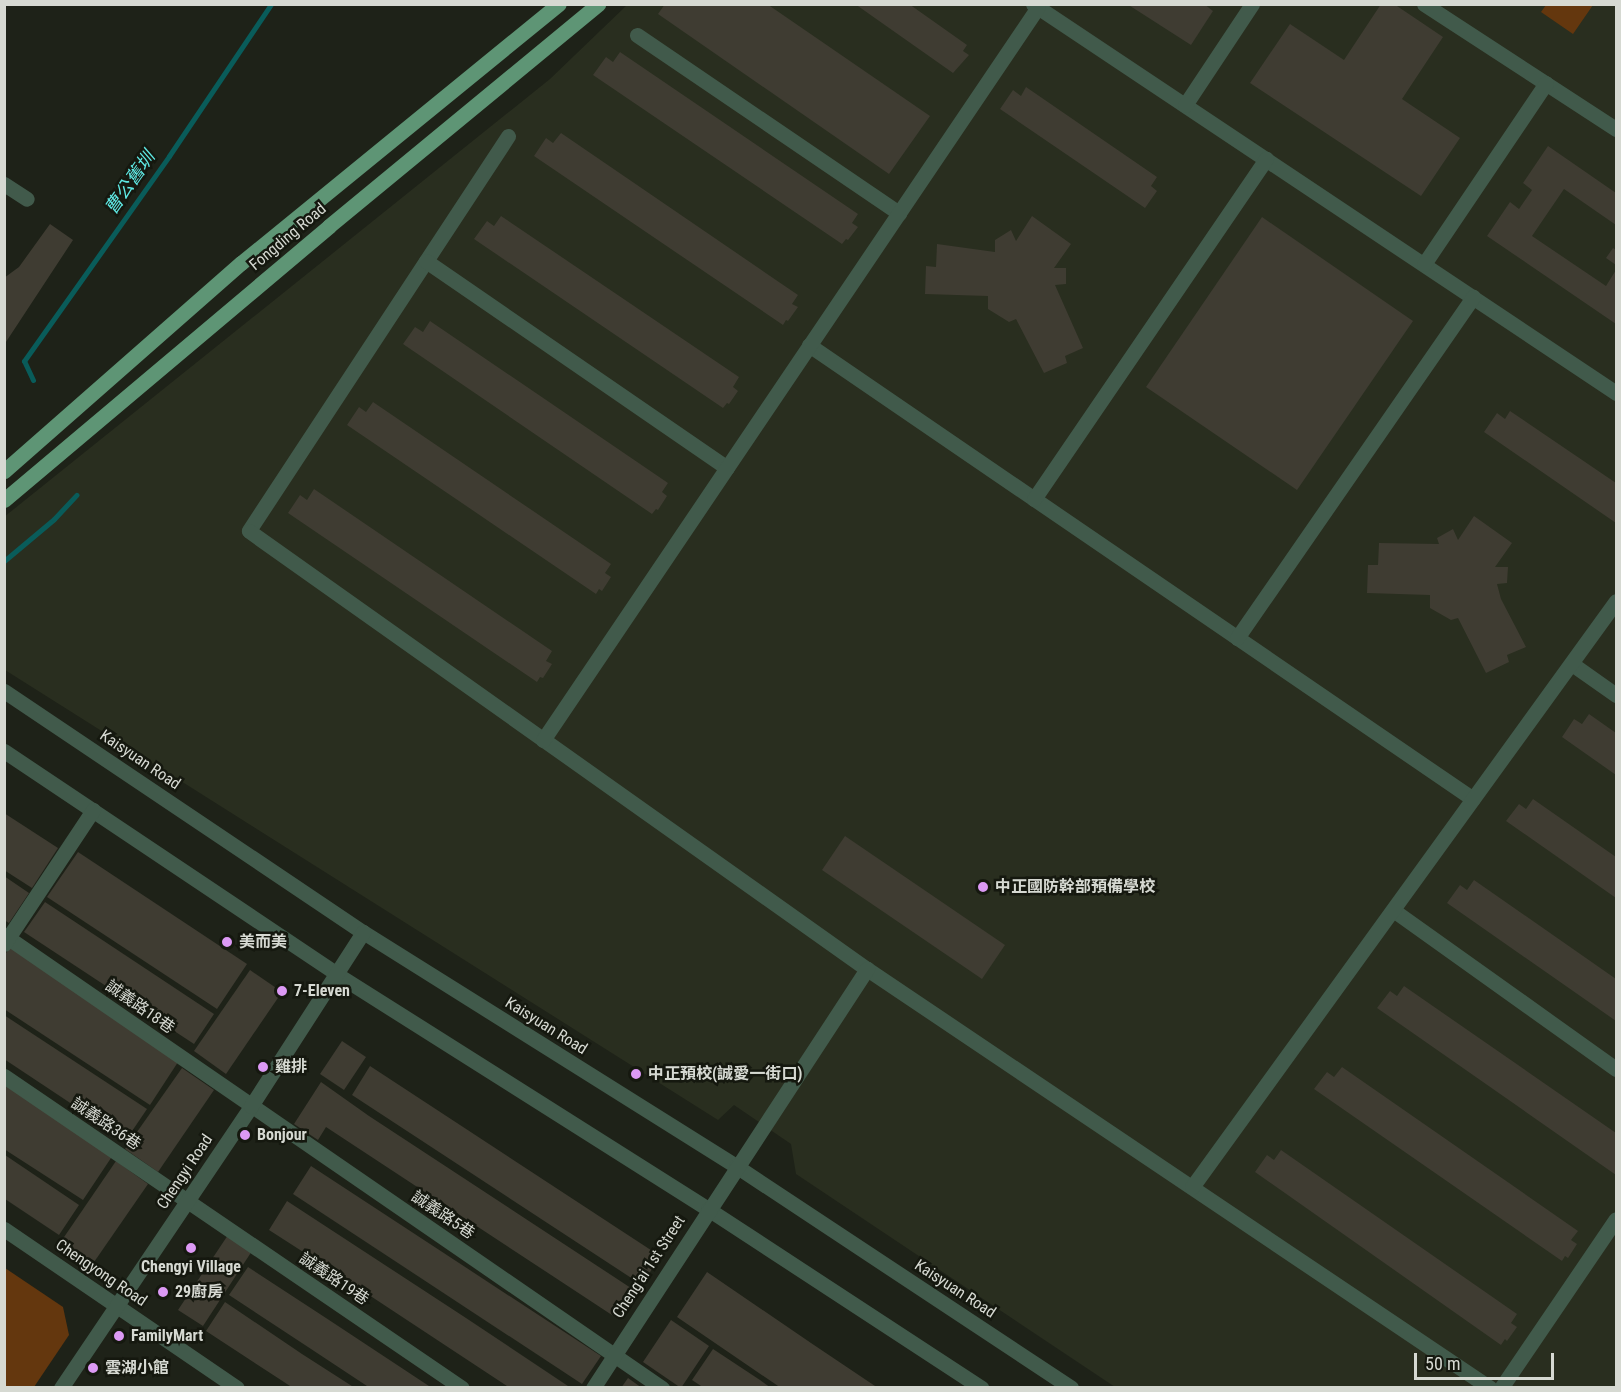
<!DOCTYPE html>
<meta charset="utf-8">
<style>
body{margin:0}
#map{position:relative;width:1621px;height:1392px;overflow:hidden;background:#1e2218;font-family:"Roboto Condensed","Noto Sans TC",sans-serif}
div>[style]{position:absolute}
.built>*{inset:0;background:#292e1f}
.green>*{inset:0;background:#64370e}
.stream>*{height:5px;margin:-2.5px;padding:0 2.5px;transform-origin:2.5px;border-radius:2.5px;background:#095c5a}
.building>*{inset:0;background:#3f3c32}
.minor>*{height:15px;margin:-7.5px;padding:0 7.5px;transform-origin:7.5px;border-radius:7.5px;background:#415a4b}
.major>*{height:15px;margin:-7.5px;padding:0 7.5px;transform-origin:7.5px;border-radius:7.5px;background:#5e9575}
.dots>*{width:16px;height:16px;translate:-50% -50%;box-sizing:border-box;border:3px solid #15180f;border-radius:50%}
span{translate:-50% -50%;white-space:nowrap;text-align:center;line-height:1.15;-webkit-text-stroke:5px #15180f;paint-order:stroke}
.street-label{font-size:16px;color:#d6d9d2}
.poi-label{font-size:16px;color:#d6d9d2;font-weight:700}
.left{translate:0 -50%;text-align:left}
.water-label{font-size:18px;color:#5fe9e4;font-style:italic}
.frame{position:absolute;inset:0;border:6px solid #d6d9d2;pointer-events:none}
.scale{position:absolute;left:1414px;top:1353px;width:140px;height:27px;box-sizing:border-box;border:3px solid #d6d9d2;border-top:0;padding-left:8px;font-size:18px;line-height:21px;white-space:nowrap;color:#d6d9d2;-webkit-text-stroke:4px #15180f;paint-order:stroke}
</style>
<div id="map">
<div class="built">
<div style="clip-path:polygon(627px 5px,1616px 5px,1616px 1387px,1115px 1387px,796px 1174px,791px 1144px,734px 1105px,718px 1120px,5px 670px,4px 517px,550px 79px)"></div>
</div>
<div class="green">
<div style="clip-path:polygon(1546px 5px,1546px 4px,1593px 5px,1573px 34px,1541px 12px)"></div>
<div style="clip-path:polygon(5px 1268px,63px 1307px,69px 1335px,34px 1387px,5px 1387px)"></div>
</div>
<div class="stream">
<div style="left:33px;top:380px;width:21px;rotate:-115deg"></div>
<div style="left:24px;top:361px;width:251px;rotate:-54.7deg"></div>
<div style="left:169px;top:156px;width:183px;rotate:-56.1deg"></div>
<div style="left:4px;top:561px;width:65px;rotate:-40deg"></div>
<div style="left:54px;top:519px;width:33px;rotate:-47deg"></div>
</div>
<div class="building">
<div style="clip-path:polygon(665px 4px,767px 4px,930px 116px,889px 174px,658px 14px)"></div>
<div style="clip-path:polygon(855px 4px,909px 4px,967px 45px,963px 51px,969px 55px,953px 73px)"></div>
<div style="clip-path:polygon(1127px 4px,1204px 4px,1213px 11px,1191px 45px)"></div>
<div style="clip-path:polygon(1381px 4px,1394px 4px,1443px 37px,1402px 99px,1460px 138px,1421px 196px,1250px 83px,1290px 24px,1344px 60px)"></div>
<div style="clip-path:polygon(620px 52px,858px 214px,852px 223px,858px 227px,848px 240px,846px 239px,842px 244px,593px 75px,606px 57px,613px 62px)"></div>
<div style="clip-path:polygon(1026px 87px,1157px 177px,1151px 186px,1157px 191px,1145px 208px,1000px 109px,1013px 90px,1021px 96px)"></div>
<div style="clip-path:polygon(561px 133px,798px 295px,792px 304px,798px 307px,788px 321px,786px 320px,783px 325px,534px 156px,546px 138px,553px 143px)"></div>
<div style="clip-path:polygon(1548px 146px,1616px 193px,1616px 225px,1564px 189px,1532px 236px,1606px 286px,1616px 270px,1616px 324px,1487px 236px,1510px 202px,1519px 209px,1532px 190px,1523px 183px)"></div>
<div style="clip-path:polygon(501px 216px,739px 377px,733px 387px,738px 391px,729px 404px,727px 403px,723px 408px,474px 239px,487px 221px,494px 226px)"></div>
<div style="clip-path:polygon(1032px 216px,1071px 244px,1054px 268px,1066px 268px,1066px 284px,1055px 285px,1083px 348px,1065px 356px,1067px 363px,1044px 373px,1016px 319px,1009px 322px,988px 309px,988px 296px,925px 294px,926px 266px,936px 267px,937px 244px,995px 252px,995px 240px,1011px 230px,1016px 241px)"></div>
<div style="clip-path:polygon(1262px 217px,1413px 321px,1297px 490px,1146px 387px)"></div>
<div style="clip-path:polygon(50px 224px,73px 240px,4px 345px,4px 278px,19px 267px)"></div>
<div style="clip-path:polygon(1613px 248px,1616px 250px,1616px 265px,1606px 258px)"></div>
<div style="clip-path:polygon(430px 321px,668px 483px,662px 492px,667px 496px,658px 510px,656px 509px,652px 514px,403px 344px,415px 327px,423px 332px)"></div>
<div style="clip-path:polygon(373px 402px,611px 564px,605px 573px,611px 577px,602px 591px,599px 589px,596px 594px,347px 425px,359px 407px,366px 412px)"></div>
<div style="clip-path:polygon(1510px 411px,1616px 483px,1616px 523px,1484px 432px,1497px 413px,1505px 419px)"></div>
<div style="clip-path:polygon(314px 489px,552px 651px,546px 661px,552px 664px,543px 678px,540px 677px,537px 682px,288px 513px,300px 495px,307px 500px)"></div>
<div style="clip-path:polygon(1474px 516px,1512px 543px,1495px 567px,1508px 567px,1507px 583px,1497px 584px,1501px 599px,1526px 647px,1507px 655px,1509px 662px,1486px 673px,1458px 618px,1451px 620px,1430px 608px,1430px 595px,1367px 593px,1368px 565px,1378px 565px,1379px 543px,1439px 544px,1437px 538px,1453px 529px,1458px 540px)"></div>
<div style="clip-path:polygon(1589px 714px,1616px 733px,1616px 775px,1562px 737px,1574px 719px,1582px 724px)"></div>
<div style="clip-path:polygon(1533px 799px,1616px 857px,1616px 898px,1506px 821px,1519px 804px,1526px 809px)"></div>
<div style="clip-path:polygon(4px 813px,58px 848px,32px 888px,4px 870px)"></div>
<div style="clip-path:polygon(845px 836px,1005px 945px,982px 979px,822px 870px)"></div>
<div style="clip-path:polygon(78px 852px,247px 964px,217px 1009px,47px 897px)"></div>
<div style="clip-path:polygon(4px 876px,29px 893px,9px 923px,4px 920px)"></div>
<div style="clip-path:polygon(1474px 880px,1616px 979px,1616px 1021px,1447px 903px,1460px 885px,1467px 890px)"></div>
<div style="clip-path:polygon(45px 902px,214px 1014px,194px 1044px,24px 932px)"></div>
<div style="clip-path:polygon(10px 947px,180px 1059px,150px 1105px,4px 1009px,4px 956px)"></div>
<div style="clip-path:polygon(250px 970px,282px 992px,226px 1074px,194px 1051px)"></div>
<div style="clip-path:polygon(1404px 986px,1616px 1133px,1616px 1175px,1377px 1008px,1390px 991px,1397px 996px)"></div>
<div style="clip-path:polygon(4px 1015px,147px 1109px,126px 1140px,4px 1059px)"></div>
<div style="clip-path:polygon(342px 1041px,366px 1057px,344px 1090px,320px 1074px)"></div>
<div style="clip-path:polygon(370px 1066px,660px 1256px,642px 1285px,352px 1095px)"></div>
<div style="clip-path:polygon(1342px 1067px,1578px 1231px,1571px 1240px,1577px 1244px,1568px 1258px,1565px 1256px,1562px 1261px,1314px 1089px,1327px 1072px,1334px 1077px)"></div>
<div style="clip-path:polygon(182px 1068px,214px 1090px,158px 1172px,125px 1149px)"></div>
<div style="clip-path:polygon(321px 1082px,369px 1116px,637px 1292px,618px 1319px,326px 1127px,318px 1140px,294px 1124px)"></div>
<div style="clip-path:polygon(4px 1083px,113px 1155px,83px 1200px,4px 1149px)"></div>
<div style="clip-path:polygon(1281px 1150px,1517px 1314px,1511px 1323px,1517px 1327px,1507px 1341px,1505px 1339px,1501px 1345px,1255px 1172px,1267px 1155px,1274px 1160px)"></div>
<div style="clip-path:polygon(5px 1155px,79px 1205px,59px 1235px,5px 1199px)"></div>
<div style="clip-path:polygon(116px 1161px,148px 1184px,92px 1265px,60px 1243px)"></div>
<div style="clip-path:polygon(311px 1166px,601px 1356px,582px 1384px,293px 1194px)"></div>
<div style="clip-path:polygon(287px 1201px,466px 1318px,571px 1388px,510px 1388px,325px 1266px,269px 1230px)"></div>
<div style="clip-path:polygon(228px 1235px,252px 1251px,203px 1326px,178px 1310px)"></div>
<div style="clip-path:polygon(248px 1267px,326px 1318px,432px 1388px,370px 1388px,308px 1347px,229px 1295px)"></div>
<div style="clip-path:polygon(707px 1272px,811px 1343px,878px 1388px,781px 1388px,715px 1343px,677px 1317px)"></div>
<div style="clip-path:polygon(225px 1302px,302px 1354px,355px 1388px,293px 1388px,284px 1382px,206px 1331px)"></div>
<div style="clip-path:polygon(671px 1320px,709px 1346px,681px 1388px,643px 1362px)"></div>
<div style="clip-path:polygon(713px 1349px,760px 1380px,771px 1388px,701px 1386px,692px 1380px)"></div>
<div style="clip-path:polygon(628px 1378px,642px 1388px,621px 1388px)"></div>
</div>
<div class="minor">
<div style="left:1033px;top:4px;width:701px;rotate:33.71deg"></div>
<div style="left:1424px;top:4px;width:229px;rotate:33.1deg"></div>
<div style="left:637px;top:35px;width:317px;rotate:34.2deg"></div>
<div style="left:1185px;top:105px;width:121px;rotate:-56.4deg"></div>
<div style="left:508px;top:136px;width:472px;rotate:123.3deg"></div>
<div style="left:249px;top:531px;width:757px;rotate:35.33deg"></div>
<div style="left:867px;top:969px;width:751px;rotate:33.92deg"></div>
<div style="left:4px;top:184px;width:27px;rotate:33deg"></div>
<div style="left:426px;top:261px;width:365px;rotate:34.5deg"></div>
<div style="left:1424px;top:264px;width:218px;rotate:-56deg"></div>
<div style="left:809px;top:345px;width:804px;rotate:34.36deg"></div>
<div style="left:1034px;top:499px;width:412px;rotate:-55.7deg"></div>
<div style="left:1237px;top:638px;width:415px;rotate:-55.3deg"></div>
<div style="left:1572px;top:664px;width:54px;rotate:35.2deg"></div>
<div style="left:4px;top:691px;width:432px;rotate:33.9deg"></div>
<div style="left:363px;top:932px;width:440px;rotate:32.1deg"></div>
<div style="left:736px;top:1166px;width:402px;rotate:33.5deg"></div>
<div style="left:543px;top:740px;width:884px;rotate:-55.97deg"></div>
<div style="left:4px;top:751px;width:402px;rotate:33.8deg"></div>
<div style="left:338px;top:975px;width:438px;rotate:32.3deg"></div>
<div style="left:708px;top:1209px;width:327px;rotate:33.2deg"></div>
<div style="left:1393px;top:910px;width:274px;rotate:35.5deg"></div>
<div style="left:4px;top:935px;width:799px;rotate:34.55deg"></div>
<div style="left:4px;top:944px;width:161px;rotate:-56.4deg"></div>
<div style="left:4px;top:1076px;width:554px;rotate:34.26deg"></div>
<div style="left:1192px;top:1187px;width:723px;rotate:-54.11deg"></div>
<div style="left:4px;top:1229px;width:282px;rotate:34.3deg"></div>
<div style="left:61px;top:1388px;width:340px;rotate:-56deg"></div>
<div style="left:251px;top:1106px;width:207px;rotate:-57.2deg"></div>
<div style="left:593px;top:1388px;width:501px;rotate:-56.82deg"></div>
<div style="left:1501px;top:1388px;width:204px;rotate:-55.8deg"></div>
</div>
<div class="major">
<div style="left:4px;top:471px;width:315px;rotate:-41.3deg"></div>
<div style="left:241px;top:263px;width:410px;rotate:-39.2deg"></div>
<div style="left:4px;top:500px;width:425px;rotate:-40.1deg"></div>
<div style="left:329px;top:226px;width:349px;rotate:-39.5deg"></div>
</div>
<div class="dots">
<div style="left:983px;top:887px;background:#dc99f4"></div>
<div style="left:227px;top:942px;background:#dc99f4"></div>
<div style="left:282px;top:991px;background:#dc99f4"></div>
<div style="left:263px;top:1067px;background:#dc99f4"></div>
<div style="left:636px;top:1074px;background:#dc99f4"></div>
<div style="left:245px;top:1135px;background:#dc99f4"></div>
<div style="left:191px;top:1248px;background:#dc99f4"></div>
<div style="left:163px;top:1292px;background:#dc99f4"></div>
<div style="left:119px;top:1336px;background:#dc99f4"></div>
<div style="left:93px;top:1368px;background:#dc99f4"></div>
</div>
<div class="street-label">
<span style="left:288px;top:237px;rotate:-40deg">Fongding Road</span>
<span style="left:140px;top:760px;rotate:34deg">Kaisyuan Road</span>
<span style="left:140px;top:1007px;rotate:35deg">誠義路18巷</span>
<span style="left:546px;top:1026px;rotate:32deg">Kaisyuan Road</span>
<span style="left:106px;top:1124px;rotate:34deg">誠義路36巷</span>
<span style="left:185px;top:1172px;rotate:-56deg">Chengyi Road</span>
<span style="left:443px;top:1215px;rotate:34deg">誠義路5巷</span>
<span style="left:649px;top:1267px;rotate:-57deg">Cheng'ai 1st Street</span>
<span style="left:101px;top:1273px;rotate:34deg">Chengyong Road</span>
<span style="left:334px;top:1279px;rotate:34deg">誠義路19巷</span>
<span style="left:955px;top:1289px;rotate:33deg">Kaisyuan Road</span>
</div>
<div class="poi-label">
<span class="left" style="left:995px;top:887px">中正國防幹部預備學校</span>
<span class="left" style="left:239px;top:942px">美而美</span>
<span class="left" style="left:294px;top:991px">7-Eleven</span>
<span class="left" style="left:275px;top:1067px">雞排</span>
<span class="left" style="left:648px;top:1074px">中正預校(誠愛一街口)</span>
<span class="left" style="left:257px;top:1135px">Bonjour</span>
<span style="left:191px;top:1267px">Chengyi Village</span>
<span class="left" style="left:175px;top:1292px">29廚房</span>
<span class="left" style="left:131px;top:1336px">FamilyMart</span>
<span class="left" style="left:105px;top:1368px">雲湖小館</span>
</div>
<div class="water-label">
<span style="left:130px;top:183px;rotate:-55deg">曹公舊圳</span>
</div>
<div class="frame"></div>
<div class="scale">50 m</div>
</div>
